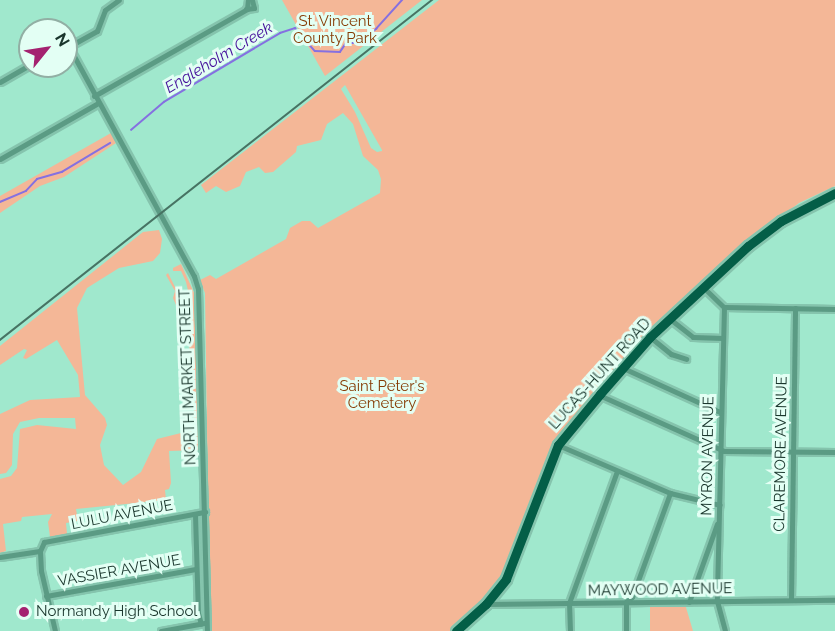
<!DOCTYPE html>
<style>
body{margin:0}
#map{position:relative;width:835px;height:631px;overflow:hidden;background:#a0e8cd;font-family:Raleway,sans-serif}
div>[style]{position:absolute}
.green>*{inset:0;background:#f4b797}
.stream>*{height:1.5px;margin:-0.75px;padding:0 0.75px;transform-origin:0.75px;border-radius:0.75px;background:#8570e1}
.roads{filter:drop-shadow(2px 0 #85c4ad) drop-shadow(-2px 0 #85c4ad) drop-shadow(0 2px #85c4ad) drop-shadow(0 -2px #85c4ad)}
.minor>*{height:5px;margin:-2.5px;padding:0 2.5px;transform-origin:2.5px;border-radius:2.5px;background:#5b9b84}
.primary>*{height:9px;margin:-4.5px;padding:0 4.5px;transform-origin:4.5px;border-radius:4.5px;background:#045e47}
.tram>*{height:1.5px;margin:-0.75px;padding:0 0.75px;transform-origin:0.75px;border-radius:0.75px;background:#477363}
.dots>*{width:16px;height:16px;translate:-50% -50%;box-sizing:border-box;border:3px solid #e3fff4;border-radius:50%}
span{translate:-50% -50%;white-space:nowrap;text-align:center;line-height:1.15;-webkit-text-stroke:6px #e3fff4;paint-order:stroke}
.park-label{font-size:15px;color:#863c05}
.street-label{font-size:15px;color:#19362c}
.poi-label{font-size:15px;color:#19362c}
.left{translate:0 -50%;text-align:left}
.water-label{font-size:16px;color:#440f9b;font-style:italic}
.north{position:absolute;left:18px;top:18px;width:60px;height:60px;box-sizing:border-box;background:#e3fff4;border:2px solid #92afa4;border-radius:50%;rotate:60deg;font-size:16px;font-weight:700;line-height:24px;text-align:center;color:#19362c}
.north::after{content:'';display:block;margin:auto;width:21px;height:27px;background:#a42270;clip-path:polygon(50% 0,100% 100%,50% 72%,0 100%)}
</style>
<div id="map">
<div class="green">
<div style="clip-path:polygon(282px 0,422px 0,325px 76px)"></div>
<div style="clip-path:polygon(evenodd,439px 0,835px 0,835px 186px,799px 203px,744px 245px,648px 333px,592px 395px,552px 445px,504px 571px,487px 595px,450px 631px,210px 631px,205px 293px,200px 280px,210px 275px,216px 279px,286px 239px,290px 228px,302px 221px,310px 221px,318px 228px,380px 193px,381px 179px,378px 170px,363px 156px,353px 124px,343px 113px,327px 124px,321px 140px,297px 146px,296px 152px,273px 172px,265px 173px,259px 167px,246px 172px,240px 186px,226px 192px,216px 186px,206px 193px,201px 185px,439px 0,345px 85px,382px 150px,382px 151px,377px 152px,371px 148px,355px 112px,341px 89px,345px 85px)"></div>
<div style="clip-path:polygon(111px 133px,116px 143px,64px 177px,40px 186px,0 213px,0 196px)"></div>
<div style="clip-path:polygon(159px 230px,162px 239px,160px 253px,153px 261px,119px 268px,87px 288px,77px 308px,85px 395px,105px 418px,107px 425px,100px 445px,104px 465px,123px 485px,141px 472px,157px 439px,193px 430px,195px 400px,191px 394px,188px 310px,184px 306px,176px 305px,173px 298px,175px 291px,166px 275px,168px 273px,180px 297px,185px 299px,189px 295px,186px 282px,181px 271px,173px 271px,173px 268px,181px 264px,196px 297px,201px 450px,169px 451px,171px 483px,169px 489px,165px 490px,166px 500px,76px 509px,78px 521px,66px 523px,67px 534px,50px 537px,48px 522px,52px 514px,22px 517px,21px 521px,3px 524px,6px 551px,0 553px,0 479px,11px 476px,17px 468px,20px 429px,37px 425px,76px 429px,75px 418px,39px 418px,20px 422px,13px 434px,12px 465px,6px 473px,0 474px,0 414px,30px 400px,80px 397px,78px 375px,57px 340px,26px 359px,23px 358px,27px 350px,24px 349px,0 365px,0 346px,143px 232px)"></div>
<div style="clip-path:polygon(650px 604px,685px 604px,693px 631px,650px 631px)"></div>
</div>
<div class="stream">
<div style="left:131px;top:130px;width:43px;rotate:-40.3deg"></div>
<div style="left:164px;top:102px;width:135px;rotate:-30.7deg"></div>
<div style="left:280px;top:33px;width:16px;rotate:-18deg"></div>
<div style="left:295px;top:28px;width:30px;rotate:49deg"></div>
<div style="left:315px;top:51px;width:25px;rotate:2deg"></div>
<div style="left:340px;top:52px;width:11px;rotate:-56deg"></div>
<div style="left:346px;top:43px;width:11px"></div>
<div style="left:357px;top:43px;width:24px;rotate:-36deg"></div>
<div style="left:376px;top:29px;width:39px;rotate:-48deg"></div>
<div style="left:0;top:202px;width:28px;rotate:-23deg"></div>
<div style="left:26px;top:191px;width:16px;rotate:-47deg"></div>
<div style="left:37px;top:179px;width:26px;rotate:-16deg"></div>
<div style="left:62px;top:172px;width:56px;rotate:-31.1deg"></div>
</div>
<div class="roads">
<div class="minor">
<div style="left:246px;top:9px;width:8px;rotate:-7deg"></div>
<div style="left:254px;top:8px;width:8px;rotate:-104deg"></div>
<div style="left:68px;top:47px;width:33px;rotate:-29deg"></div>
<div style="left:97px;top:31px;width:22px;rotate:-69deg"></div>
<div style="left:105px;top:10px;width:17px;rotate:-36deg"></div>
<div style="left:69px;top:47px;width:261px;rotate:61.4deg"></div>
<div style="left:194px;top:276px;width:14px;rotate:73deg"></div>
<div style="left:198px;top:289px;width:342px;rotate:88.5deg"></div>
<div style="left:0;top:82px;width:34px;rotate:-30deg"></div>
<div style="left:94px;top:96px;width:176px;rotate:-29.6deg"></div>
<div style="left:247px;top:9px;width:9px;rotate:-84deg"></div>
<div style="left:0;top:159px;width:113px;rotate:-29.7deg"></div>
<div style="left:704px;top:288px;width:28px;rotate:44deg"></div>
<div style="left:724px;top:307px;width:294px;rotate:91.4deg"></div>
<div style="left:717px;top:601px;width:31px;rotate:75deg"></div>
<div style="left:724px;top:307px;width:111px;rotate:1deg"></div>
<div style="left:670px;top:319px;width:29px;rotate:38deg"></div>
<div style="left:693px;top:337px;width:30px;rotate:2deg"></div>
<div style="left:650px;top:337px;width:27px;rotate:39deg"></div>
<div style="left:671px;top:354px;width:16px;rotate:18deg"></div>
<div style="left:623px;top:368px;width:107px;rotate:24.4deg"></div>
<div style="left:599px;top:395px;width:137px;rotate:24.1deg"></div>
<div style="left:724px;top:451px;width:111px;rotate:0.5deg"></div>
<div style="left:558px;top:445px;width:122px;rotate:23.2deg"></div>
<div style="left:670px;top:493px;width:51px;rotate:13.5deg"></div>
<div style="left:195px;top:514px;width:99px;rotate:88.3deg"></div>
<div style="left:198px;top:613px;width:11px;rotate:75deg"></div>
<div style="left:0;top:557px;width:40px;rotate:-8.5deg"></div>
<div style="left:46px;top:596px;width:152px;rotate:-10.2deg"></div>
<div style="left:791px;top:600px;width:292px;rotate:-89.2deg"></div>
<div style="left:689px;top:602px;width:83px;rotate:-70.3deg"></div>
<div style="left:486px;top:604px;width:349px;rotate:-0.7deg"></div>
<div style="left:55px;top:631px;width:62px;rotate:-103.1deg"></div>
<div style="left:41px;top:571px;width:20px;rotate:-93deg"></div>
<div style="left:40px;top:551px;width:10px;rotate:-66deg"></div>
<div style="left:44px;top:542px;width:164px;rotate:-10.6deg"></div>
<div style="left:161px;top:631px;width:44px;rotate:-10.5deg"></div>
<div style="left:570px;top:631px;width:28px;rotate:-92deg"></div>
<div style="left:569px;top:603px;width:140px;rotate:-70deg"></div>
<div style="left:626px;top:631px;width:29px;rotate:-90deg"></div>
<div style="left:626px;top:602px;width:8px;rotate:-40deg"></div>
<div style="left:632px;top:597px;width:111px;rotate:-69.9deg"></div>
</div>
<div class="primary">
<div style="left:456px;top:631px;width:40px;rotate:-42deg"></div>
<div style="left:486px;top:604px;width:32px;rotate:-51deg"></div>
<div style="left:506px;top:579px;width:144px;rotate:-68.8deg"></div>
<div style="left:558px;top:445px;width:66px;rotate:-50.5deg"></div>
<div style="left:600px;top:394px;width:76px;rotate:-48.7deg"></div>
<div style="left:650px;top:337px;width:134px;rotate:-42.9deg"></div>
<div style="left:748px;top:246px;width:41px;rotate:-37.1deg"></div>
<div style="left:781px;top:221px;width:61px;rotate:-27.4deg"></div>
</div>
</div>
<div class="tram">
<div style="left:0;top:340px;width:550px;rotate:-38.2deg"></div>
</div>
<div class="dots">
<div style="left:24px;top:612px;background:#a42270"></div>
</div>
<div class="park-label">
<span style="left:335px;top:30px">St. Vincent<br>County Park</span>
<span style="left:382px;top:395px">Saint Peter's<br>Cemetery</span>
</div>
<div class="street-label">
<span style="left:600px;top:374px;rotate:-48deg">LUCAS-HUNT ROAD</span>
<span style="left:188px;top:377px;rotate:-92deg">NORTH MARKET STREET</span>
<span style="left:781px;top:454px;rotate:-89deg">CLAREMORE AVENUE</span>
<span style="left:708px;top:456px;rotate:-89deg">MYRON AVENUE</span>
<span style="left:122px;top:515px;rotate:-11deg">LULU AVENUE</span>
<span style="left:119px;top:571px;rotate:-10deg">VASSIER AVENUE</span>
<span style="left:660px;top:590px;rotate:-1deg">MAYWOOD AVENUE</span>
</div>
<div class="poi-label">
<span class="left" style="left:36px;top:612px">Normandy High School</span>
</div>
<div class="water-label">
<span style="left:219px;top:58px;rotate:-31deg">Engleholm Creek</span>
</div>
<div class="north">N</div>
</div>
